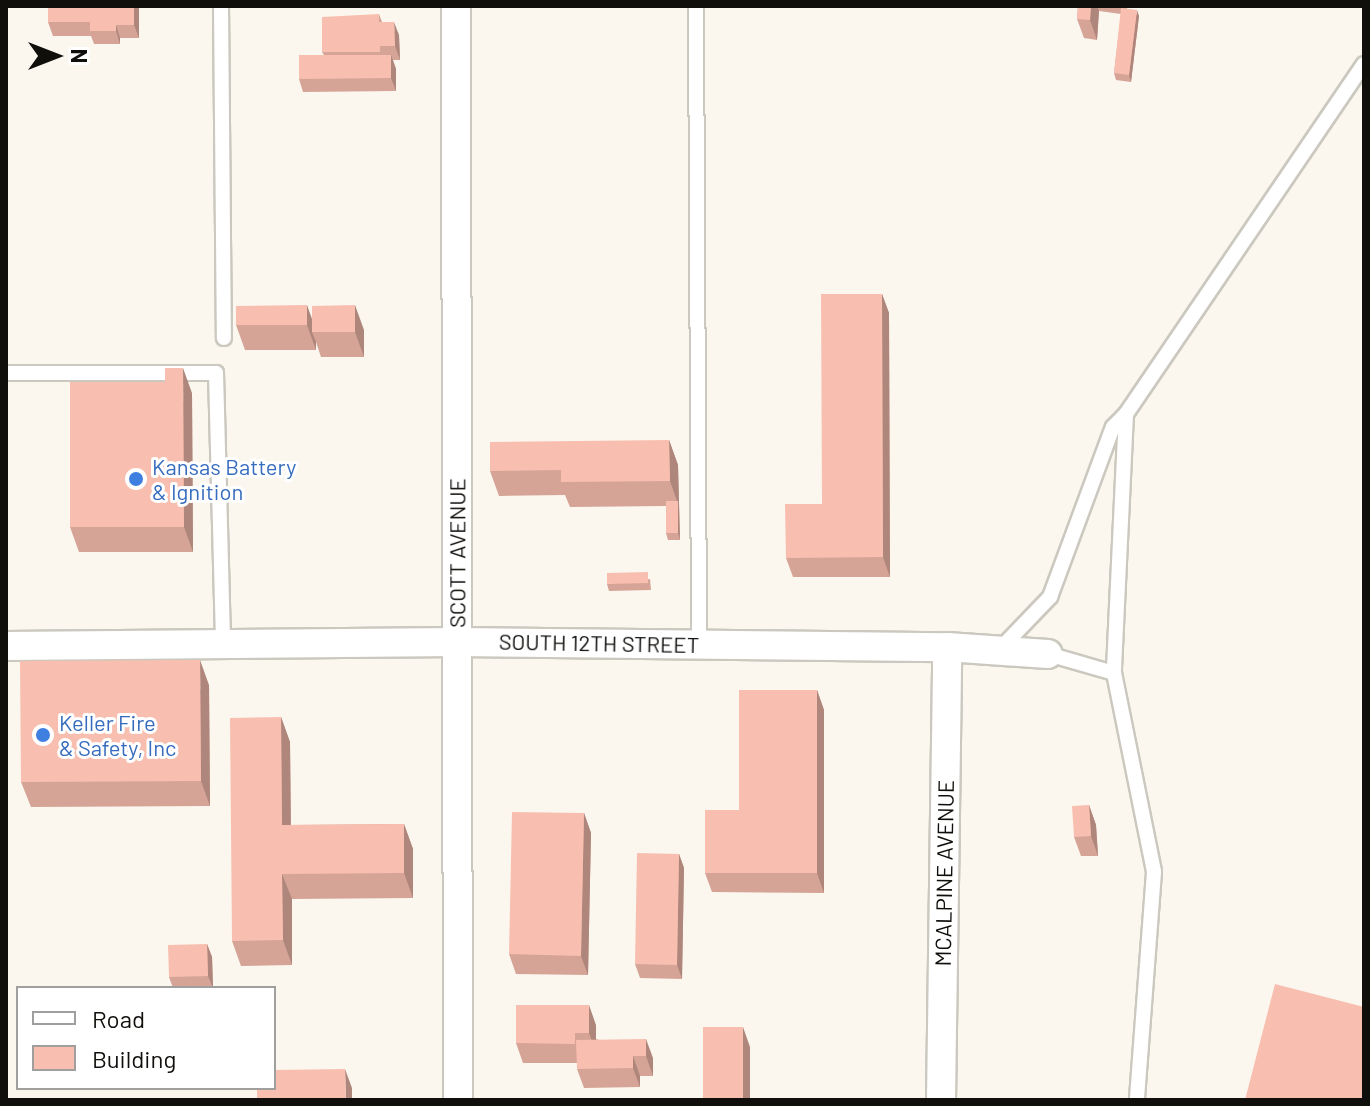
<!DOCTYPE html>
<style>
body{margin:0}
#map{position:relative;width:1370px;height:1106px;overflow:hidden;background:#fbf7ee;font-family:Barlow,sans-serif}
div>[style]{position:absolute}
.roads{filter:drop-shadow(2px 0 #cbc8bf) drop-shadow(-2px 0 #cbc8bf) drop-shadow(0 2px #cbc8bf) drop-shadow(0 -2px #cbc8bf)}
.lane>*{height:14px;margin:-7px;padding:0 7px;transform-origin:7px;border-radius:7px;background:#fff}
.street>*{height:28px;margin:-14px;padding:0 14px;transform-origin:14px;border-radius:14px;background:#fff}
.wall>*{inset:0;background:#d5a497}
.shaded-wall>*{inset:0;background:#ae867b}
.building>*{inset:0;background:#f8bfb0}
.dots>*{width:22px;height:22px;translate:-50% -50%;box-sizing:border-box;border:4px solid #fff;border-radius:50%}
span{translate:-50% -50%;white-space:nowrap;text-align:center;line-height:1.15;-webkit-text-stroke:6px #fff;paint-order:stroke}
.shop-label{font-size:22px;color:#366cbe}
.left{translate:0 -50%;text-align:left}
.street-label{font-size:22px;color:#110f0c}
.frame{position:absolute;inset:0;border:8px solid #110f0c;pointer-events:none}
.legend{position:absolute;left:16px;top:986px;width:260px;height:104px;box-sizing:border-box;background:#fff;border:2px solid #a09f9e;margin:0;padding:10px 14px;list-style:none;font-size:24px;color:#110f0c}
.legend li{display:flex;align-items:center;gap:16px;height:40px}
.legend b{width:40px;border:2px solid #a09f9e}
.north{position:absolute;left:16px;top:16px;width:80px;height:80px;-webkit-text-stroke:6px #fff;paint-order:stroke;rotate:90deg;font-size:22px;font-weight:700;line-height:32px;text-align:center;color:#110f0c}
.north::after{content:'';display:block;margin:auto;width:28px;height:36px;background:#110f0c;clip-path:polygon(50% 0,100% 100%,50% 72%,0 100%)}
</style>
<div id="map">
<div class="roads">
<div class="lane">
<div style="left:221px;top:6px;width:332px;rotate:89.5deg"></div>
<div style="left:696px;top:6px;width:638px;rotate:89.73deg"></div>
<div style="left:6px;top:373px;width:210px"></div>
<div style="left:216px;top:373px;width:271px;rotate:88.5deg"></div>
<div style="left:1126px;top:414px;width:259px;rotate:92.7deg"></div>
<div style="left:1114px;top:673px;width:203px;rotate:78.6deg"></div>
<div style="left:1154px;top:872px;width:229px;rotate:94.3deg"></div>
<div style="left:999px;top:650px;width:74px;rotate:-46.1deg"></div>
<div style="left:1050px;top:597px;width:181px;rotate:-69.7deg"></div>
<div style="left:1113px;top:427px;width:18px;rotate:-45deg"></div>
<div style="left:1126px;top:414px;width:423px;rotate:-55.8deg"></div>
<div style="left:1048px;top:654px;width:69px;rotate:16.1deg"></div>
</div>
<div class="street">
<div style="left:456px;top:6px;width:1094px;rotate:89.9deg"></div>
<div style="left:6px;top:646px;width:451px;rotate:-0.5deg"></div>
<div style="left:457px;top:642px;width:490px;rotate:0.6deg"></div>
<div style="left:947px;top:647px;width:101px;rotate:4deg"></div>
<div style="left:941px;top:1100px;width:453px;rotate:-89.2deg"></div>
</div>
</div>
<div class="wall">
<div style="clip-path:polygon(48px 6px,139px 6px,139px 38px,120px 38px,120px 44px,94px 44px,91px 36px,53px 36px,48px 22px)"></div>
<div style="clip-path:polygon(531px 6px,634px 6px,531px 7px)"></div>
<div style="clip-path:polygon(1078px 6px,1126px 6px,1126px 8px,1139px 16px,1131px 82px,1116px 80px,1114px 73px,1121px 14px,1099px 11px,1097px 40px,1084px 38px,1077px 19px)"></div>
<div style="clip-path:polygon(379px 14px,382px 22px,399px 35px,400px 60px,393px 60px,396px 69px,396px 91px,303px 92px,299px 79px,324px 55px,322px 52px)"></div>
<div style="clip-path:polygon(882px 294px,889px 313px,890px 577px,793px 577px,786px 558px,822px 504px)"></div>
<div style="clip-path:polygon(312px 320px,364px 330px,364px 357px,321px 357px,316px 342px,316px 350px,245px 350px,236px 325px)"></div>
<div style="clip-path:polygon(192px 393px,193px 552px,79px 552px,70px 527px)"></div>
<div style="clip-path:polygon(669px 440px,678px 465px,680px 540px,668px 540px,666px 533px,666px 506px,570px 507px,565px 495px,499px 496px,490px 471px)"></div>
<div style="clip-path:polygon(650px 579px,651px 590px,609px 591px,607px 584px)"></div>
<div style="clip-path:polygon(209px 685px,210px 806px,31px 807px,21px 782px)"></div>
<div style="clip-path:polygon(817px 690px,824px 710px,824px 893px,712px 892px,705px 873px)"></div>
<div style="clip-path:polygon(281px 717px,290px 742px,291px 825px,404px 824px,413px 849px,413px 898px,292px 899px,292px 965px,241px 966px,232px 941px)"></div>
<div style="clip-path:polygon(1089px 805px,1096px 825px,1098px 856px,1081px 856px,1074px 837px)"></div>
<div style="clip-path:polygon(584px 813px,591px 833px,588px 975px,516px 974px,509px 954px)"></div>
<div style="clip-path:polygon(679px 854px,684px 868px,682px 979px,640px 978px,635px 964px)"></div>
<div style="clip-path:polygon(207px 944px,212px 957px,213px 988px,173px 988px,169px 977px)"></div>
<div style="clip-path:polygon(596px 1025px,596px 1039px,653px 1058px,653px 1076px,640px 1076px,640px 1087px,584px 1088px,577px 1069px,577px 1063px,523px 1063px,516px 1043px)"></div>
</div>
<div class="shaded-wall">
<div style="clip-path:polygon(134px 6px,139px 6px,139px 38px,134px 25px)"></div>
<div style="clip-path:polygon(1091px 6px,1097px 6px,1099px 11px,1097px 40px,1090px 20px)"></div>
<div style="clip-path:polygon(1137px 10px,1139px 16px,1131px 82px,1129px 75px)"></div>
<div style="clip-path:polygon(394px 22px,399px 35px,400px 60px,395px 46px)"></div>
<div style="clip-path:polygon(116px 25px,120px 38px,120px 44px,116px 31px)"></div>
<div style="clip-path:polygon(391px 55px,396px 69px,396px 91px,391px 78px)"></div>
<div style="clip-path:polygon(882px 294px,889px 313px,890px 577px,883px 557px)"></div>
<div style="clip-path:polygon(307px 305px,316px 330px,312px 332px,316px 342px,316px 350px,307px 325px)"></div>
<div style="clip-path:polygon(355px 305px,364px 330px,364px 357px,355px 332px)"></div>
<div style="clip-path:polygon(183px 368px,192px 393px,193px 552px,184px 527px)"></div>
<div style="clip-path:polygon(669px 440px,678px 465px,680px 540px,678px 533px,678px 504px,670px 481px)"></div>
<div style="clip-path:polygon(200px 660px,209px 685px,210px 806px,201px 781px)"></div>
<div style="clip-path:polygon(817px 690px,824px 710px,824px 893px,817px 873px)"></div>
<div style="clip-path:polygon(281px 717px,290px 742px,291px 850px,282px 825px)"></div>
<div style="clip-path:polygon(1089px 805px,1096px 825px,1098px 856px,1091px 836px)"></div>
<div style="clip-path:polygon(584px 813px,591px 833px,588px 975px,581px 956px)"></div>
<div style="clip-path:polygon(404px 824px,413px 849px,413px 898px,404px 873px)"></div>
<div style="clip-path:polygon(679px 854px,684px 868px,682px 979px,677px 965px)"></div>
<div style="clip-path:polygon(282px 874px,292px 899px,292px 965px,283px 940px)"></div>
<div style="clip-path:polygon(207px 944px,212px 957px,213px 988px,208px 976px)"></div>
<div style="clip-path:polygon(589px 1005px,596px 1025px,596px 1052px,589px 1033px)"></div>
<div style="clip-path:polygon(743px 1027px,750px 1047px,750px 1100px,743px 1100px)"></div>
<div style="clip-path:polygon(646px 1039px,653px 1058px,653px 1076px,646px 1056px)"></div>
<div style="clip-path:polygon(633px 1056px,640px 1076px,640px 1087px,633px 1068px)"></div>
<div style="clip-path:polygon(345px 1069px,352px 1088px,352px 1100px,346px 1100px)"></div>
</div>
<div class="building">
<div style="clip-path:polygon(48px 6px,134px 6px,134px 25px,116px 25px,116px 31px,90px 31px,90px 22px,48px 22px)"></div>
<div style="clip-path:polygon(1078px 6px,1091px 6px,1090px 20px,1077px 19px)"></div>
<div style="clip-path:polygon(1121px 8px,1137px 10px,1129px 75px,1114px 73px)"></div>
<div style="clip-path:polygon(379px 14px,379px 22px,394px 22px,395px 46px,380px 46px,380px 52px,322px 52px,322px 17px)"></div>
<div style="clip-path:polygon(299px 55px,391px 55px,391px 78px,299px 79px)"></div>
<div style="clip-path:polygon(821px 294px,882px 294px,883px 557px,786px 558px,785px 504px,822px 504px)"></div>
<div style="clip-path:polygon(307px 305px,307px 325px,236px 325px,236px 306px)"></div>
<div style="clip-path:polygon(355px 305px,355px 332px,312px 332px,312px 306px)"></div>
<div style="clip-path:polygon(165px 368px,183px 368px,184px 527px,70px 527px,70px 382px,165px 382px)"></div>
<div style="clip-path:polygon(669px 440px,670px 481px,561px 482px,561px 470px,490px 471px,490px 442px)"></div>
<div style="clip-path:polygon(666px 501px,678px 501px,678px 533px,666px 533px)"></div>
<div style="clip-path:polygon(648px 572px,648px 583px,607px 584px,607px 573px)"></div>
<div style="clip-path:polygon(200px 660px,201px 781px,21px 782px,20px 661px)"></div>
<div style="clip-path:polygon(739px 690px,817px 690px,817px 873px,705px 873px,705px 810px,739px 810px)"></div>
<div style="clip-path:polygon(281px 717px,282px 825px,404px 824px,404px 873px,282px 874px,283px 940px,232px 941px,230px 718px)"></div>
<div style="clip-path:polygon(1089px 805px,1091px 836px,1074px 837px,1072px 806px)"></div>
<div style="clip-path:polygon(512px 812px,584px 813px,581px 956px,509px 954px)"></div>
<div style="clip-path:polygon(637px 853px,679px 854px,677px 965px,635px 964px)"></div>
<div style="clip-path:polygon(207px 944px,208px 976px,169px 977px,168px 945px)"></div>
<div style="clip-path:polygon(1275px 984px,1364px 1007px,1364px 1100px,1245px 1100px)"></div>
<div style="clip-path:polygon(516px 1005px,589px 1005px,589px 1033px,575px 1033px,575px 1044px,516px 1043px)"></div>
<div style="clip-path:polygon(703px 1027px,743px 1027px,743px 1100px,703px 1100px)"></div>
<div style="clip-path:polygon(646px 1039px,646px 1056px,633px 1056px,633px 1068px,577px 1069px,576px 1040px)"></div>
<div style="clip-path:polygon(345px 1069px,346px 1100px,257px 1100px,257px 1088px,274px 1088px,274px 1070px)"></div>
</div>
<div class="dots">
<div style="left:136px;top:479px;background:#3f7fe0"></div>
<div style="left:43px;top:735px;background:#3f7fe0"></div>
</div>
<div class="shop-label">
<span class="left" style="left:152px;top:479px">Kansas Battery<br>&amp; Ignition</span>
<span class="left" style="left:59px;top:735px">Keller Fire<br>&amp; Safety, Inc</span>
</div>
<div class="street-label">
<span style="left:457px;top:553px;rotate:-90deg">SCOTT AVENUE</span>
<span style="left:599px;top:643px;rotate:1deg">SOUTH 12TH STREET</span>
<span style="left:944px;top:873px;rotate:-89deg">MCALPINE AVENUE</span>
</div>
<div class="frame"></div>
<ul class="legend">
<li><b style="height:10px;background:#fff"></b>Road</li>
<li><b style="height:22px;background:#f8bfb0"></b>Building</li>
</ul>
<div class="north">N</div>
</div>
